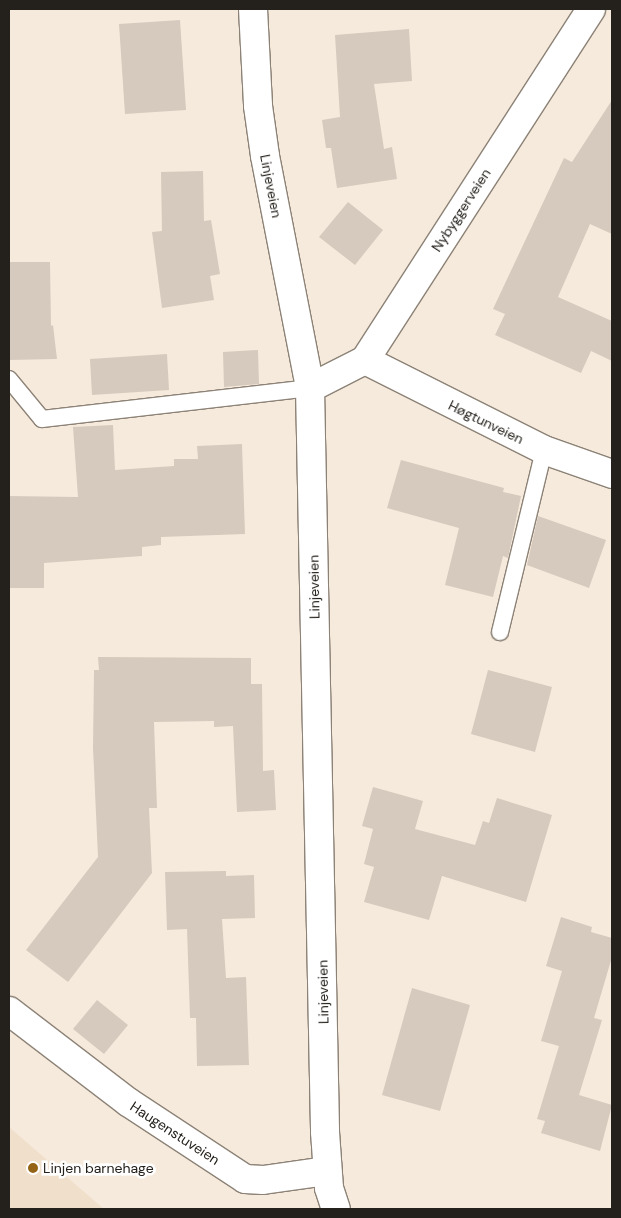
<!DOCTYPE html>
<meta charset="utf-8">
<style>
body{margin:0}
#map{position:relative;width:621px;height:1218px;overflow:hidden;background:#f6eadd;font-family:"DM Sans",sans-serif}
div>[style]{position:absolute}
.built>*{inset:0;background:#f0dfcb}
.building>*{inset:0;background:#d5cabd}
.roads{filter:drop-shadow(1px 0 #8c8276) drop-shadow(-1px 0 #8c8276) drop-shadow(0 1px #8c8276) drop-shadow(0 -1px #8c8276)}
.lane>*{height:16px;margin:-8px;padding:0 8px;transform-origin:8px;border-radius:8px;background:#fff}
.street>*{height:28px;margin:-14px;padding:0 14px;transform-origin:14px;border-radius:14px;background:#fff}
.dots>*{width:14px;height:14px;translate:-50% -50%;box-sizing:border-box;border:2px solid #fff;border-radius:50%}
span{translate:-50% -50%;white-space:nowrap;text-align:center;line-height:1.15;-webkit-text-stroke:5px #fff;paint-order:stroke}
.street-label{font-size:14px;color:#24201b}
.poi-label{font-size:14px;color:#24201b}
.left{translate:0 -50%;text-align:left}
.frame{position:absolute;inset:0;border:10px solid #24201b;pointer-events:none}
</style>
<div id="map">
<div class="built">
<div style="clip-path:polygon(9px 1127px,104px 1209px,9px 1209px)"></div>
</div>
<div class="building">
<div style="clip-path:polygon(180px 20px,186px 110px,125px 114px,119px 24px)"></div>
<div style="clip-path:polygon(409px 29px,412px 81px,374px 84px,384px 149px,392px 147px,397px 179px,337px 188px,331px 148px,326px 148px,322px 120px,340px 117px,335px 35px)"></div>
<div style="clip-path:polygon(612px 100px,612px 234px,590px 224px,558px 297px,612px 321px,612px 361px,591px 351px,581px 373px,495px 335px,505px 314px,493px 309px,564px 158px,572px 162px)"></div>
<div style="clip-path:polygon(203px 171px,204px 221px,211px 220px,220px 274px,210px 276px,214px 300px,162px 308px,152px 232px,162px 231px,161px 172px)"></div>
<div style="clip-path:polygon(348px 202px,383px 230px,355px 265px,319px 237px)"></div>
<div style="clip-path:polygon(9px 262px,50px 262px,51px 326px,53px 325px,57px 359px,9px 360px)"></div>
<div style="clip-path:polygon(258px 350px,259px 384px,224px 387px,223px 352px)"></div>
<div style="clip-path:polygon(167px 354px,169px 390px,92px 395px,90px 359px)"></div>
<div style="clip-path:polygon(113px 425px,115px 470px,174px 466px,174px 459px,198px 459px,197px 446px,242px 444px,245px 534px,161px 537px,161px 545px,142px 547px,142px 556px,44px 563px,44px 588px,9px 588px,9px 496px,78px 497px,73px 427px)"></div>
<div style="clip-path:polygon(401px 460px,504px 488px,503px 492px,521px 496px,508px 558px,503px 556px,493px 597px,445px 585px,459px 528px,387px 508px)"></div>
<div style="clip-path:polygon(538px 516px,606px 540px,589px 588px,527px 565px)"></div>
<div style="clip-path:polygon(98px 657px,251px 658px,251px 684px,262px 684px,263px 771px,274px 770px,276px 810px,237px 812px,233px 726px,214px 727px,214px 721px,154px 722px,157px 808px,149px 808px,152px 873px,68px 982px,26px 950px,98px 857px,93px 748px,94px 670px,99px 670px)"></div>
<div style="clip-path:polygon(488px 670px,552px 687px,535px 752px,471px 734px)"></div>
<div style="clip-path:polygon(373px 787px,423px 801px,415px 829px,475px 845px,483px 821px,489px 823px,497px 798px,552px 815px,526px 902px,442px 876px,429px 920px,364px 902px,374px 867px,364px 864px,373px 829px,362px 826px)"></div>
<div style="clip-path:polygon(226px 871px,226px 876px,254px 875px,255px 918px,222px 919px,226px 978px,246px 977px,249px 1065px,197px 1066px,196px 1018px,190px 1018px,187px 929px,167px 930px,165px 872px)"></div>
<div style="clip-path:polygon(561px 917px,592px 927px,591px 932px,612px 938px,612px 957px,594px 1018px,602px 1020px,579px 1095px,612px 1105px,600px 1151px,541px 1133px,545px 1121px,537px 1119px,559px 1046px,541px 1041px,562px 971px,546px 966px)"></div>
<div style="clip-path:polygon(412px 988px,470px 1005px,440px 1111px,382px 1095px)"></div>
<div style="clip-path:polygon(97px 1000px,128px 1025px,104px 1054px,73px 1029px)"></div>
</div>
<div class="roads">
<div class="lane">
<div style="left:9px;top:379px;width:52px;rotate:50.5deg"></div>
<div style="left:42px;top:419px;width:270px;rotate:-6.6deg"></div>
<div style="left:500px;top:632px;width:187px;rotate:-76.4deg"></div>
</div>
<div class="street">
<div style="left:253px;top:9px;width:97px;rotate:87deg"></div>
<div style="left:258px;top:106px;width:50px;rotate:82deg"></div>
<div style="left:265px;top:156px;width:236px;rotate:79deg"></div>
<div style="left:310px;top:388px;width:744px;rotate:88.84deg"></div>
<div style="left:325px;top:1132px;width:56px;rotate:85.9deg"></div>
<div style="left:329px;top:1188px;width:22px;rotate:72deg"></div>
<div style="left:365px;top:360px;width:200px;rotate:26.7deg"></div>
<div style="left:544px;top:450px;width:72px;rotate:19.4deg"></div>
<div style="left:310px;top:388px;width:62px;rotate:-27deg"></div>
<div style="left:365px;top:360px;width:417px;rotate:-57.2deg"></div>
<div style="left:9px;top:1011px;width:150px;rotate:37.4deg"></div>
<div style="left:128px;top:1102px;width:140px;rotate:33.3deg"></div>
<div style="left:245px;top:1179px;width:18px;rotate:3deg"></div>
<div style="left:263px;top:1180px;width:65px;rotate:-8deg"></div>
</div>
</div>
<div class="dots">
<div style="left:33px;top:1168px;background:#956316"></div>
</div>
<div class="street-label">
<span style="left:271px;top:186px;rotate:79deg">Linjeveien</span>
<span style="left:461px;top:210px;rotate:-57deg">Nybyggerveien</span>
<span style="left:486px;top:422px;rotate:26deg">Høgtunveien</span>
<span style="left:314px;top:587px;rotate:-91deg">Linjeveien</span>
<span style="left:323px;top:992px;rotate:-91deg">Linjeveien</span>
<span style="left:175px;top:1133px;rotate:33deg">Haugenstuveien</span>
</div>
<div class="poi-label">
<span class="left" style="left:43px;top:1168px">Linjen barnehage</span>
</div>
<div class="frame"></div>
</div>
